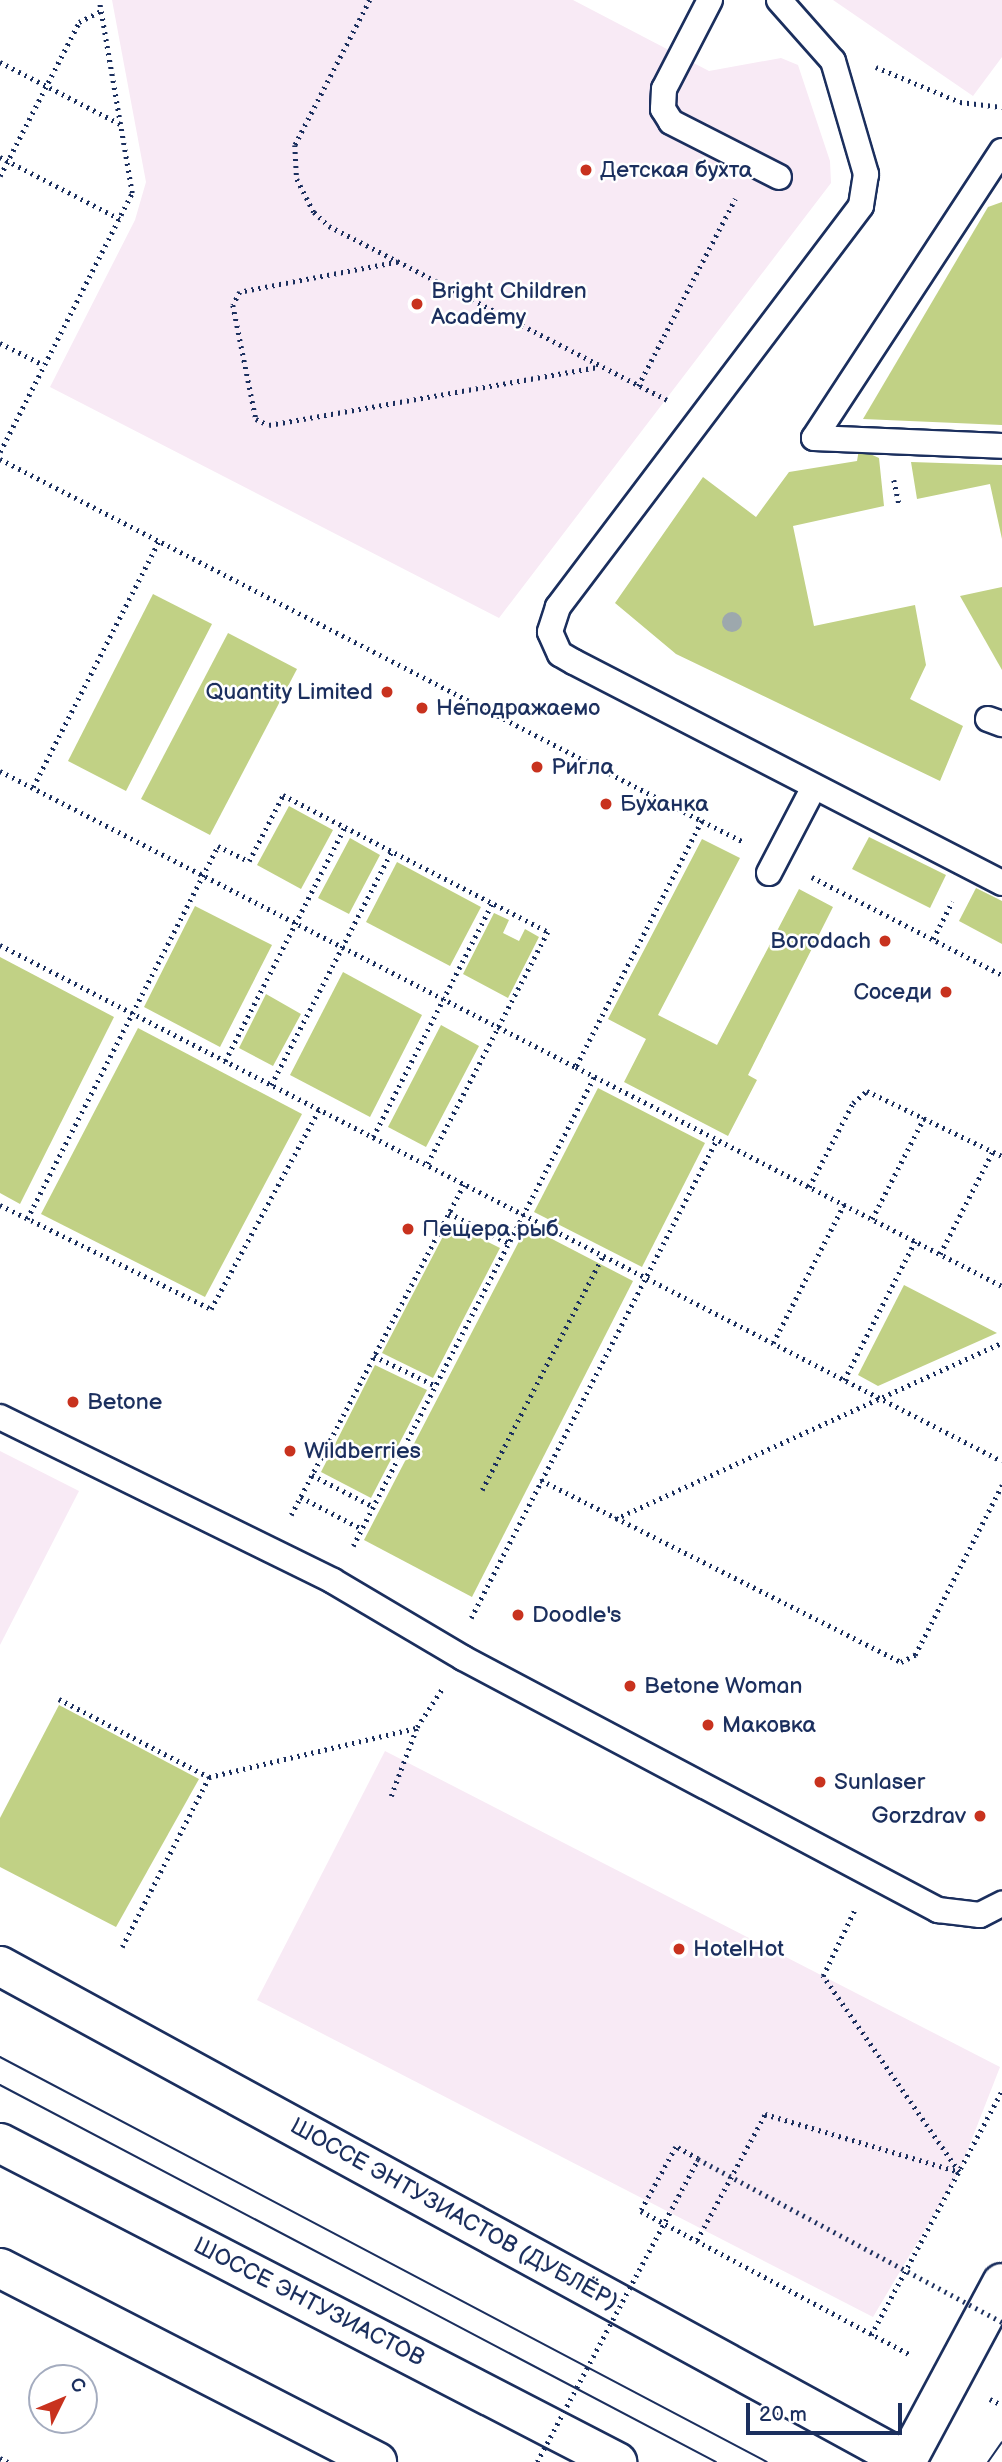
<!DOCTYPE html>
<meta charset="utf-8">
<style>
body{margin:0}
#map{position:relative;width:1002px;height:2462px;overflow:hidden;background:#fff;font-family:"Balsamiq Sans",sans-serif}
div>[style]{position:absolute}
.built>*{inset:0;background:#f8eaf5}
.green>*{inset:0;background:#c1d185}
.path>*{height:4.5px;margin-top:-2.25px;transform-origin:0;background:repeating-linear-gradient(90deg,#1b2f5e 0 2px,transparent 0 7px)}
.roads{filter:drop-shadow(2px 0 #1b2f5e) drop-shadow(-2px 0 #1b2f5e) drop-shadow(0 2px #1b2f5e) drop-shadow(0 -2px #1b2f5e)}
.lane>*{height:24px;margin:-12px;padding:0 12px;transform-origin:12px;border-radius:12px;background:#fff}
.secondary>*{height:38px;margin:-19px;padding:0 19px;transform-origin:19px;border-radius:19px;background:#fff}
.primary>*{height:38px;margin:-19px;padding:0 19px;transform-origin:19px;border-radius:19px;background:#fff}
.tram>*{height:2px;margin:-1px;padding:0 1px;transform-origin:1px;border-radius:1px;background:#1b2f5e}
.path-bridge>*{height:4.5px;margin-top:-2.25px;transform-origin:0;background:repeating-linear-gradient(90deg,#1b2f5e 0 2px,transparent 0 7px)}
.trees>*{width:20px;height:20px;margin:-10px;border-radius:50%;background:#9da8ad}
.dots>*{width:19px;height:19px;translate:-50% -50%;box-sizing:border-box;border:4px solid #fff;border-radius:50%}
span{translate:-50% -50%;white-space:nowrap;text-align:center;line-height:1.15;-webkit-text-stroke:5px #fff;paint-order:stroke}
.poi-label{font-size:23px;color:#1b2f5e}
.left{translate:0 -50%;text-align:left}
.right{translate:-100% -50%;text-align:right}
.street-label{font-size:23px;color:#1b2f5e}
.north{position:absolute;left:28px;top:2364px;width:70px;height:70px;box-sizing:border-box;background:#fff;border:2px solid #a4acbf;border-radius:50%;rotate:47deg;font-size:19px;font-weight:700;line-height:28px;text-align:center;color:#1b2f5e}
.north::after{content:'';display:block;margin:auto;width:24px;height:32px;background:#c8321e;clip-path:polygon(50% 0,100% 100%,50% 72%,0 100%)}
.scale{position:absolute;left:746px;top:2403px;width:156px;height:32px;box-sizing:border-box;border:4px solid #1b2f5e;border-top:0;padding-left:9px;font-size:21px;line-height:24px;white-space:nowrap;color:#1b2f5e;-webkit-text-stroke:5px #fff;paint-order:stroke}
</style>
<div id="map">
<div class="built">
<div style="clip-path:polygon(112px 0,573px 0,709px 71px,781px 58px,798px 65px,830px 161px,831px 183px,499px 618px,50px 387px,135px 220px,146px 182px)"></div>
<div style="clip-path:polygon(833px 0,1002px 0,1002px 57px,973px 96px)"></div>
<div style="clip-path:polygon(0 1451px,79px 1491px,0 1645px)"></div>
<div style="clip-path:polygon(385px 1751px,1000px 2067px,959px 2172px,873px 2317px,257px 2000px)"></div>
</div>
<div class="green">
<div style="clip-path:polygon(1002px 202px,1002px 425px,863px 419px,988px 207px)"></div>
<div style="clip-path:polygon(859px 449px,879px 458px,884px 506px,793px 526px,814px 626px,915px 605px,926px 665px,910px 699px,963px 726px,940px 781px,676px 654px,615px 603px,703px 477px,756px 517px,789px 472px,857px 461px)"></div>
<div style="clip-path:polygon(911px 462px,1002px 465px,1002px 539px,990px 484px,917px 499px)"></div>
<div style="clip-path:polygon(1002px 587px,1002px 670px,960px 596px)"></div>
<div style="clip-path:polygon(153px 594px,212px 624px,126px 791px,68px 761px)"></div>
<div style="clip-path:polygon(228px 633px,297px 669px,210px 835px,141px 799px)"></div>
<div style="clip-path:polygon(289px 806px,333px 830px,301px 889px,257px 865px)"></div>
<div style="clip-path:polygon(869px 837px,946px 875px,930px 908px,852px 869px)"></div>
<div style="clip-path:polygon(350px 838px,380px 855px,349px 914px,318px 898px)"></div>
<div style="clip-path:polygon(702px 839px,740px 858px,658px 1015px,717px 1045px,799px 889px,833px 907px,748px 1075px,757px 1080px,728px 1136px,624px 1082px,646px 1039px,608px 1019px)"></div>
<div style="clip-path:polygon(397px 862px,481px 907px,450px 966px,366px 922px)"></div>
<div style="clip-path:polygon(976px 888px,1002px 901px,1002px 944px,959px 921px)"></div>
<div style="clip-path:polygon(195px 906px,272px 945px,220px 1047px,144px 1007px)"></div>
<div style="clip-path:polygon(494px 913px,509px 920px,503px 933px,519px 941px,525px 929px,539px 937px,508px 998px,463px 974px)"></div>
<div style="clip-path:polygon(0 957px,114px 1017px,20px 1204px,0 1193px)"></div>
<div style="clip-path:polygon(343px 972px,422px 1015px,370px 1117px,290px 1075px)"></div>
<div style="clip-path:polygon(266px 994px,301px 1014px,273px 1066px,239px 1048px)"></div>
<div style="clip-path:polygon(441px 1025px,479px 1046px,426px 1147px,388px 1127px)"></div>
<div style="clip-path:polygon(138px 1028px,302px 1114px,205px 1297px,41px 1214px)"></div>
<div style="clip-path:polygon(598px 1088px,705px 1143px,642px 1267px,534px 1212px)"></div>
<div style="clip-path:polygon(450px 1223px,500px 1248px,433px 1378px,382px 1353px)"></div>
<div style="clip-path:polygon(527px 1226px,633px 1281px,472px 1597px,364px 1540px)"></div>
<div style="clip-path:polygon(904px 1285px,997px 1333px,878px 1386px,858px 1375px)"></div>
<div style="clip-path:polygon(375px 1365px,427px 1390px,371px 1498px,321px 1472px)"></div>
<div style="clip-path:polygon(59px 1705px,199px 1779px,116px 1927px,0 1867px,0 1818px)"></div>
</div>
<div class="path">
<div style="left:370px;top:0;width:163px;rotate:117.3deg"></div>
<div style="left:295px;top:145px;width:34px;rotate:87deg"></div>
<div style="left:297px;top:179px;width:37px;rotate:63deg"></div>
<div style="left:314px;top:212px;width:21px;rotate:43deg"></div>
<div style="left:329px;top:226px;width:380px;rotate:27.2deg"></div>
<div style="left:0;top:62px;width:137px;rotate:27.3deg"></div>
<div style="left:876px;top:67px;width:91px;rotate:22.6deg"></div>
<div style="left:960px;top:102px;width:42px;rotate:6.8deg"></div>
<div style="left:0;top:157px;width:135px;rotate:27.3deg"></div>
<div style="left:0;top:176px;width:173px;rotate:-62.8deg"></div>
<div style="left:79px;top:22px;width:25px;rotate:-27deg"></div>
<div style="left:398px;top:262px;width:161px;rotate:169.2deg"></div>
<div style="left:240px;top:292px;width:15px;rotate:118deg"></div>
<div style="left:233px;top:305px;width:116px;rotate:78.6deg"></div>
<div style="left:256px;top:419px;width:14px;rotate:25deg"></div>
<div style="left:269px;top:425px;width:335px;rotate:-10deg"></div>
<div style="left:0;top:343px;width:49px;rotate:26.6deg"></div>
<div style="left:638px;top:386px;width:211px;rotate:-62.6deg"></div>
<div style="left:0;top:452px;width:291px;rotate:-63deg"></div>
<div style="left:132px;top:193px;width:196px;rotate:-99.7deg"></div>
<div style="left:0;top:459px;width:790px;rotate:27.28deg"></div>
<div style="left:702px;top:821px;width:276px;rotate:117.1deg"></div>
<div style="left:576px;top:1067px;width:479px;rotate:27.2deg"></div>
<div style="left:894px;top:480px;width:24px;rotate:78deg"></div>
<div style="left:0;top:771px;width:648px;rotate:27.2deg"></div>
<div style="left:33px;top:787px;width:276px;rotate:-62.9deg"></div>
<div style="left:702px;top:821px;width:45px;rotate:26.6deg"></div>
<div style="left:812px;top:877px;width:214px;rotate:27.3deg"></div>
<div style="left:933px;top:939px;width:42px;rotate:-62.8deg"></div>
<div style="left:0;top:945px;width:1127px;rotate:27.25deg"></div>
<div style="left:225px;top:1061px;width:263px;rotate:-62.9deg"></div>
<div style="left:271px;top:1085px;width:263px;rotate:-62.7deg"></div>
<div style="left:373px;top:1137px;width:263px;rotate:-63deg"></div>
<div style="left:809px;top:1187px;width:95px;rotate:-62.4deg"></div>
<div style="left:853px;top:1103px;width:18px;rotate:-41deg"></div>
<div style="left:867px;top:1091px;width:150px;rotate:25.7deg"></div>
<div style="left:0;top:1205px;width:235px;rotate:26.2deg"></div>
<div style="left:211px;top:1309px;width:227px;rotate:-61.6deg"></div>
<div style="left:449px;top:1213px;width:67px;rotate:26.6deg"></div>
<div style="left:27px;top:1219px;width:419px;rotate:-62.9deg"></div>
<div style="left:218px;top:846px;width:34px;rotate:26deg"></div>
<div style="left:249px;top:861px;width:74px;rotate:-62.7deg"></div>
<div style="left:283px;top:795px;width:298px;rotate:27.3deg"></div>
<div style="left:548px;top:932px;width:263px;rotate:117.4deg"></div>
<div style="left:872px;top:1219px;width:116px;rotate:-62.8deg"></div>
<div style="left:940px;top:1254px;width:116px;rotate:-62.8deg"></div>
<div style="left:773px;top:1343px;width:156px;rotate:-62.9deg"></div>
<div style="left:374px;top:1356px;width:69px;rotate:25.8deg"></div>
<div style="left:844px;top:1380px;width:156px;rotate:-62.9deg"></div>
<div style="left:312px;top:1475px;width:70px;rotate:27.3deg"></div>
<div style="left:541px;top:1480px;width:403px;rotate:26.8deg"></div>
<div style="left:901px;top:1662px;width:16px;rotate:-27deg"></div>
<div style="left:915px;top:1655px;width:191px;rotate:-62.9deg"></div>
<div style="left:482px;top:1490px;width:263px;rotate:-62.7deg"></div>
<div style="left:301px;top:1497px;width:69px;rotate:27.7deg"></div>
<div style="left:291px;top:1515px;width:373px;rotate:-62.4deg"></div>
<div style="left:615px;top:1519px;width:425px;rotate:-24.5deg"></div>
<div style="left:353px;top:1546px;width:527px;rotate:-62.8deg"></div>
<div style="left:471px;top:1618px;width:538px;rotate:-62.82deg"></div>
<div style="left:59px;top:1699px;width:169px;rotate:27.5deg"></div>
<div style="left:391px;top:1796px;width:74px;rotate:-69.4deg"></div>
<div style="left:417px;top:1727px;width:45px;rotate:-56.7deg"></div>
<div style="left:122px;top:1947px;width:191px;rotate:-62.9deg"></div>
<div style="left:209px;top:1777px;width:213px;rotate:-13.3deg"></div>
<div style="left:698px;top:2159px;width:25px;rotate:-151deg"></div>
<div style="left:676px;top:2147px;width:73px;rotate:118.7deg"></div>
<div style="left:641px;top:2211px;width:307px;rotate:28.1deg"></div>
<div style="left:697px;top:2240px;width:143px;rotate:-61.6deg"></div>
<div style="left:765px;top:2114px;width:202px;rotate:16.6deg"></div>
<div style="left:959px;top:2172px;width:239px;rotate:-124.8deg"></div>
<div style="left:823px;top:1976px;width:74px;rotate:-64.5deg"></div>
<div style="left:871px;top:2335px;width:277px;rotate:-61.8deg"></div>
<div style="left:990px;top:2399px;width:13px;rotate:27deg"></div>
<div style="left:0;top:2458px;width:9px;rotate:27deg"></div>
</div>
<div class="roads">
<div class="lane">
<div style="left:710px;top:0;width:100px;rotate:117.3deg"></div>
<div style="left:664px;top:89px;width:20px;rotate:93deg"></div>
<div style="left:663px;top:109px;width:15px;rotate:58deg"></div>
<div style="left:671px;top:122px;width:121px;rotate:27deg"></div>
<div style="left:779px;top:0;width:81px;rotate:48.5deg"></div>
<div style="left:833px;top:61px;width:118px;rotate:73.7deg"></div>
<div style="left:866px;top:174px;width:32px;rotate:99deg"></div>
<div style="left:861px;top:206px;width:503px;rotate:127.08deg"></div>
<div style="left:558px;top:607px;width:26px;rotate:108deg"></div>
<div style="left:550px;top:632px;width:24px;rotate:66deg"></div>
<div style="left:560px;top:654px;width:16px;rotate:30deg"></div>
<div style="left:574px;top:662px;width:482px;rotate:27.3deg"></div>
<div style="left:814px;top:438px;width:343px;rotate:-56.8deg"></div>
<div style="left:814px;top:438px;width:188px;rotate:2.4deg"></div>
<div style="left:988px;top:719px;width:15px;rotate:20deg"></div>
<div style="left:769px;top:873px;width:97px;rotate:-62.4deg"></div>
<div style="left:0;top:1417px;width:371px;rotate:26.2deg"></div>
<div style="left:333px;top:1581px;width:151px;rotate:30.6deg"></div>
<div style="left:463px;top:1658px;width:538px;rotate:27.95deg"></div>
<div style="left:938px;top:1910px;width:42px;rotate:6.8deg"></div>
<div style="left:980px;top:1915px;width:25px;rotate:-27deg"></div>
</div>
<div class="secondary">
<div style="left:0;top:1966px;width:1032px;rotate:28.65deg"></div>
<div style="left:906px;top:2462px;width:203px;rotate:-61.8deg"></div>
</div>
<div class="primary">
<div style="left:0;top:2143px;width:695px;rotate:27.34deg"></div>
<div style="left:0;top:2268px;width:424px;rotate:27.2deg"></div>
</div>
</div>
<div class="tram">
<div style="left:0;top:2057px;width:867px;rotate:27.84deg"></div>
<div style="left:0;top:2085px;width:809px;rotate:27.77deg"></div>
<div style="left:988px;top:2462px;width:24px;rotate:-55deg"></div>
</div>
<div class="path-bridge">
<div style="left:537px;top:2462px;width:343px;rotate:-62deg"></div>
<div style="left:698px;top:2159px;width:345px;rotate:28.2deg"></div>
</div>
<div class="trees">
<div style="left:732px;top:622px"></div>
</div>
<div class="dots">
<div style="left:586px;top:170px;background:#c8321e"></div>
<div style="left:417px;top:304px;background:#c8321e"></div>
<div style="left:387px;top:692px;background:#c8321e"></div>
<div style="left:422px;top:708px;background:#c8321e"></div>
<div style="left:537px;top:767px;background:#c8321e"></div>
<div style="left:606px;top:804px;background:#c8321e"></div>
<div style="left:885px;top:941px;background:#c8321e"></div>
<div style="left:946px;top:992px;background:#c8321e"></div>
<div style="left:408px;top:1229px;background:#c8321e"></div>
<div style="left:73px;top:1402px;background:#c8321e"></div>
<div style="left:290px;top:1451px;background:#c8321e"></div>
<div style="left:518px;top:1615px;background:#c8321e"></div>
<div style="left:630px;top:1686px;background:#c8321e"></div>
<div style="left:708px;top:1725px;background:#c8321e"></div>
<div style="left:820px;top:1782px;background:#c8321e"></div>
<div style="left:980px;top:1816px;background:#c8321e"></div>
<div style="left:679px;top:1949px;background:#c8321e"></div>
</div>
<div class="poi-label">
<span class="left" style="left:600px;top:170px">Детская бухта</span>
<span class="left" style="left:431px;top:304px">Bright Children<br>Academy</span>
<span class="right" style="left:373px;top:692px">Quantity Limited</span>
<span class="left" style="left:436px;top:708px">Неподражаемо</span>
<span class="left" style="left:551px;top:767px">Ригла</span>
<span class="left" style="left:620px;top:804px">Буханка</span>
<span class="right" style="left:871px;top:941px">Borodach</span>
<span class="right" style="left:932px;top:992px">Соседи</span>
<span class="left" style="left:422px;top:1229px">Пещера рыб</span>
<span class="left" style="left:87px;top:1402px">Betone</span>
<span class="left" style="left:304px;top:1451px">Wildberries</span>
<span class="left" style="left:532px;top:1615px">Doodle's</span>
<span class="left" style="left:644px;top:1686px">Betone Woman</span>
<span class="left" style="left:722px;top:1725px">Маковка</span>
<span class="left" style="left:834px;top:1782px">Sunlaser</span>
<span class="right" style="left:966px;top:1816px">Gorzdrav</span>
<span class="left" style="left:693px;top:1949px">HotelHot</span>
</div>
<div class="street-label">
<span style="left:454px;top:2214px;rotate:29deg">ШОССЕ ЭНТУЗИАСТОВ (ДУБЛЁР)</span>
<span style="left:309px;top:2302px;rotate:27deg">ШОССЕ ЭНТУЗИАСТОВ</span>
</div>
<div class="north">С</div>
<div class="scale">20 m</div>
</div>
